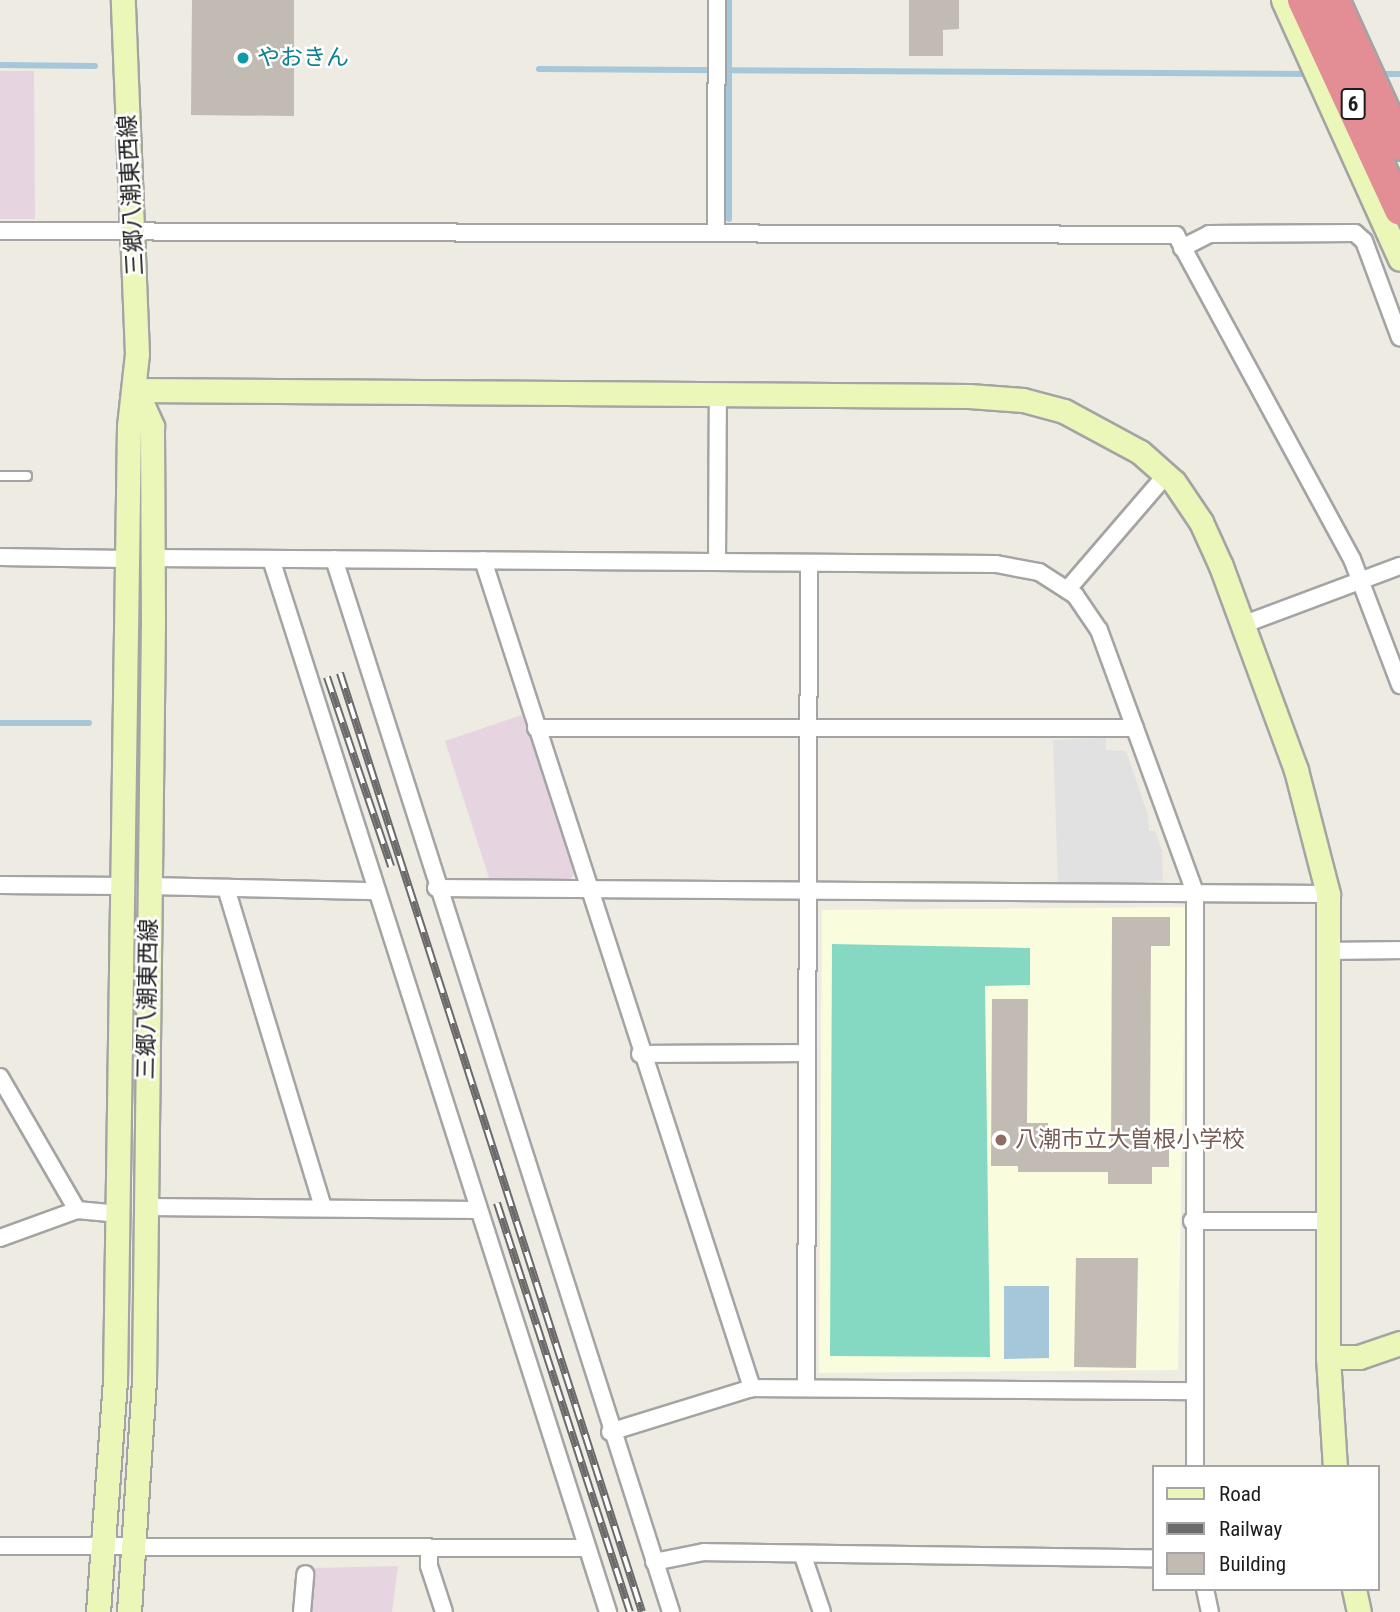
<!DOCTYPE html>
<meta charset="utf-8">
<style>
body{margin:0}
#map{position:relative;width:1400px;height:1612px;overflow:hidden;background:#eeebe3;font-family:"Roboto Condensed","Noto Sans JP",sans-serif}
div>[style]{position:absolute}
.industrial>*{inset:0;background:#e6d5e1}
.education>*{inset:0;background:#f9fddd}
.pitch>*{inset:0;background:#85d9c3}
.parking>*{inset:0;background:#e1e1e1}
.water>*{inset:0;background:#a6c7d9}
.stream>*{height:6px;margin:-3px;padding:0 3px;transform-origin:3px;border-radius:3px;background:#a6c7d9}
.building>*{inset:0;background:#c2bbb3}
.roads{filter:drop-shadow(2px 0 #a4a4a4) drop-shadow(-2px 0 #a4a4a4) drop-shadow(0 2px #a4a4a4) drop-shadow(0 -2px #a4a4a4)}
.lane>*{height:8px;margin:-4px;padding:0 4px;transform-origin:4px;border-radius:4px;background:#fff}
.street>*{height:16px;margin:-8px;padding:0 8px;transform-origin:8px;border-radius:8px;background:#fff}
.secondary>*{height:23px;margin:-11.5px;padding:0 11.5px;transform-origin:11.5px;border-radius:11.5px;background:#ebf6b9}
.highway>*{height:30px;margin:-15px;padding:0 15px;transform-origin:15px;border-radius:15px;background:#e28e94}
.rail>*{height:8px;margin-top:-4px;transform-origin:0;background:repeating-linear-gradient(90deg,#fff 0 16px,#6b6b6b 0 32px);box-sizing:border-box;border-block:2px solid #6b6b6b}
.dots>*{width:19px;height:19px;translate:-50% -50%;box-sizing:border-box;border:4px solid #fff;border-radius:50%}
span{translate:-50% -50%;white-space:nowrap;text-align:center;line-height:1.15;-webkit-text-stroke:5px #fff;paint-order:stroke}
.shield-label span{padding:2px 5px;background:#fff;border:2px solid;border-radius:5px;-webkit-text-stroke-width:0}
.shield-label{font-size:21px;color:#1d1d1d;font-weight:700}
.culture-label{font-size:23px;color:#0d838f}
.left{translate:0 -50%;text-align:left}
.street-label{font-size:23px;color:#1d1d1d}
.education-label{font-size:23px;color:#785e54}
.legend{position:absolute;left:1152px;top:1465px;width:228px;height:126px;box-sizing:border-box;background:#fff;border:2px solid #a5a5a5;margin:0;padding:9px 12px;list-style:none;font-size:21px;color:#1d1d1d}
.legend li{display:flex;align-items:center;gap:14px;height:35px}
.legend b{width:35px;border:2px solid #a5a5a5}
</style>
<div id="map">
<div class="industrial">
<div style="clip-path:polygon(0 71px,34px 71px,35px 219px,0 219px)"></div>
<div style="clip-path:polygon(522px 715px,575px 873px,569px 881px,490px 881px,445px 741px)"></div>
<div style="clip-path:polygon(398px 1566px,392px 1612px,310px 1612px,315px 1568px)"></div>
</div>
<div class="education">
<div style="clip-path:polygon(1186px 907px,1178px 1370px,819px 1373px,822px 910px)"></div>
</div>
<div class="pitch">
<div style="clip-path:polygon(832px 944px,1030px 948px,1030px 985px,985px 986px,990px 1357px,830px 1356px)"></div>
</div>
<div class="parking">
<div style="clip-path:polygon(1106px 738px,1106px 750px,1126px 751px,1148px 815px,1149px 831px,1155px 831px,1162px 850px,1163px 881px,1058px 884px,1053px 740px)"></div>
</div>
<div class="water">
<div style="clip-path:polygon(1004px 1286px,1049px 1286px,1049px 1358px,1004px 1359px)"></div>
</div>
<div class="stream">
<div style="left:0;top:65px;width:95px;rotate:0.6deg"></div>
<div style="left:539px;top:69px;width:772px;rotate:0.37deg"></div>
<div style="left:1377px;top:74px;width:23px"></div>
<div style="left:729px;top:219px;width:219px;rotate:-90deg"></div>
<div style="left:0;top:723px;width:89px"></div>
</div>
<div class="building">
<div style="clip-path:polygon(192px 0,294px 0,294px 116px,191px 115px)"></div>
<div style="clip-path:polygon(909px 0,959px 0,959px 29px,943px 30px,943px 56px,909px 56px)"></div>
<div style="clip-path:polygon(1112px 917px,1170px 917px,1170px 946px,1151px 946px,1150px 1136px,1169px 1136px,1169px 1167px,1152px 1167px,1152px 1184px,1108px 1184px,1108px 1172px,1018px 1172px,1018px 1166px,991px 1166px,992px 999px,1028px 999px,1027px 1123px,1048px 1123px,1048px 1152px,1111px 1152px)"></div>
<div style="clip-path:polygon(1076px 1258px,1138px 1258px,1136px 1368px,1074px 1367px)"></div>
</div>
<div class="roads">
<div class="lane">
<div style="left:0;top:476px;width:27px"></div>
</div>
<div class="street">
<div style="left:0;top:231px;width:1176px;rotate:0.19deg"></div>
<div style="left:1176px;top:235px;width:369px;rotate:61.5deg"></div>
<div style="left:1352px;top:559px;width:135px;rotate:69.1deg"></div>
<div style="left:716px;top:232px;width:232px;rotate:-89.8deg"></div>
<div style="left:1182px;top:248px;width:30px;rotate:-27deg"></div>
<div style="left:1209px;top:234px;width:146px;rotate:-0.4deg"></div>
<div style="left:1355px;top:233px;width:12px;rotate:42deg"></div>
<div style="left:1364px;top:241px;width:103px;rotate:69.6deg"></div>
<div style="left:0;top:557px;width:127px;rotate:0.9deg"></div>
<div style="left:150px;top:558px;width:846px;rotate:0.41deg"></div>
<div style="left:996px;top:564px;width:44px;rotate:10.5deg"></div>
<div style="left:1039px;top:572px;width:43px;rotate:32.6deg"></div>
<div style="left:1075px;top:595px;width:42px;rotate:55.6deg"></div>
<div style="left:1099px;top:630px;width:280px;rotate:69.9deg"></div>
<div style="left:1195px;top:893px;width:574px;rotate:90deg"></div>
<div style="left:271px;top:559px;width:1106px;rotate:72.25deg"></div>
<div style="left:334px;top:559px;width:1106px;rotate:72.25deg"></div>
<div style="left:483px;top:560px;width:871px;rotate:72deg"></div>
<div style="left:717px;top:562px;width:167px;rotate:-89.7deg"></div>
<div style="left:1067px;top:590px;width:152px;rotate:-49.3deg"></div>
<div style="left:1242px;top:625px;width:169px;rotate:-20.5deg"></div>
<div style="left:536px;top:728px;width:599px"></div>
<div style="left:0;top:885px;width:125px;rotate:0.5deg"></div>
<div style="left:150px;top:886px;width:227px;rotate:1.3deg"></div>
<div style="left:226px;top:888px;width:334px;rotate:73.1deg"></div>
<div style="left:436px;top:888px;width:892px;rotate:0.39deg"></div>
<div style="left:1331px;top:951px;width:69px;rotate:-0.8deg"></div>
<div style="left:640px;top:1054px;width:166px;rotate:-0.3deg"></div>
<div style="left:0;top:1077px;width:154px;rotate:59.9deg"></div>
<div style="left:147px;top:1207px;width:331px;rotate:0.5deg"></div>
<div style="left:1192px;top:1221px;width:136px"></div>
<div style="left:0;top:1238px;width:82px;rotate:-20deg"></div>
<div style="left:77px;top:1210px;width:43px;rotate:5.3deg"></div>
<div style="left:806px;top:1386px;width:823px;rotate:-89.79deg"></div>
<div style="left:610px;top:1432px;width:149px;rotate:-17.2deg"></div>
<div style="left:752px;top:1388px;width:440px;rotate:0.4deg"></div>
<div style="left:0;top:1546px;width:586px;rotate:0.2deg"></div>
<div style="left:429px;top:1549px;width:17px;rotate:90deg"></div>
<div style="left:429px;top:1566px;width:48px;rotate:71.9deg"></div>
<div style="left:803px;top:1556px;width:59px;rotate:71.3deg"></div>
<div style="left:654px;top:1562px;width:51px;rotate:-11.3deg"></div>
<div style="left:704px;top:1552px;width:449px;rotate:0.8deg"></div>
<div style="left:1205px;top:1589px;width:24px;rotate:78deg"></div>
<div style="left:302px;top:1612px;width:38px;rotate:-85deg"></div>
</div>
<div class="secondary">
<div style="left:1283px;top:0;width:284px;rotate:65.7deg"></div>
<div style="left:136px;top:390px;width:833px;rotate:0.41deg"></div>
<div style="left:969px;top:396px;width:54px;rotate:4.2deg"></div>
<div style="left:1023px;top:400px;width:42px;rotate:15deg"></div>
<div style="left:1064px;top:411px;width:86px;rotate:28.3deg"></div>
<div style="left:1140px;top:452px;width:45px;rotate:41.4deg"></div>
<div style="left:1174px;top:482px;width:48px;rotate:56deg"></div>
<div style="left:1201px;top:522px;width:48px;rotate:65.6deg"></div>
<div style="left:1221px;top:566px;width:217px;rotate:69.8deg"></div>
<div style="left:1296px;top:770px;width:128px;rotate:75.5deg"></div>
<div style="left:1328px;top:894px;width:463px;rotate:90deg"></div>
<div style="left:1328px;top:1357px;width:110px;rotate:86.4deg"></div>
<div style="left:1328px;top:1357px;width:31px"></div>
<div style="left:1359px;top:1357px;width:43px;rotate:-18.9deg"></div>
<div style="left:1354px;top:1589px;width:24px;rotate:78deg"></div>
<div style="left:98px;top:1612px;width:232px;rotate:-85.8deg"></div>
<div style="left:115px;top:1381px;width:955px;rotate:-89.16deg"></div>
<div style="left:129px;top:426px;width:72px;rotate:-83.7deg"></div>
<div style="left:137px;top:354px;width:354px;rotate:-92.3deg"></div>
<div style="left:129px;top:1612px;width:232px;rotate:-86.3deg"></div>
<div style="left:144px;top:1380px;width:759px;rotate:-89.32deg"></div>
<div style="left:153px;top:621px;width:195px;rotate:-90.3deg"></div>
<div style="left:152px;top:426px;width:39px;rotate:-114deg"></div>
</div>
<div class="highway">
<div style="left:1303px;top:0;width:231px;rotate:65.2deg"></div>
<div style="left:1334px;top:0;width:159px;rotate:65.5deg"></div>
</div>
</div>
<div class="rail">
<div style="left:340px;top:673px;width:986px;rotate:72.17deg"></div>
<div style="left:327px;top:677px;width:200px;rotate:71.3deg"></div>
<div style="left:497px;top:1203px;width:430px;rotate:72deg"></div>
</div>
<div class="dots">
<div style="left:243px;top:58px;background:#0f9aa8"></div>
<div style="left:1001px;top:1140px;background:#8d6e63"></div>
</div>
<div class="shield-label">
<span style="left:1353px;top:104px">6</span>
</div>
<div class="culture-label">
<span class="left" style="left:257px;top:58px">やおきん</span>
</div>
<div class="street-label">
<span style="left:132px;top:195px;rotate:-93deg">三郷八潮東西線</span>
<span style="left:148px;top:999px;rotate:-89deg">三郷八潮東西線</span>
</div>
<div class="education-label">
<span class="left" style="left:1015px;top:1140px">八潮市立大曽根小学校</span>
</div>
<ul class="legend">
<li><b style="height:9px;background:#ebf6b9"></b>Road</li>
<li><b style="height:9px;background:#6b6b6b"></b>Railway</li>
<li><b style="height:19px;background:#c2bbb3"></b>Building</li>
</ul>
</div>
